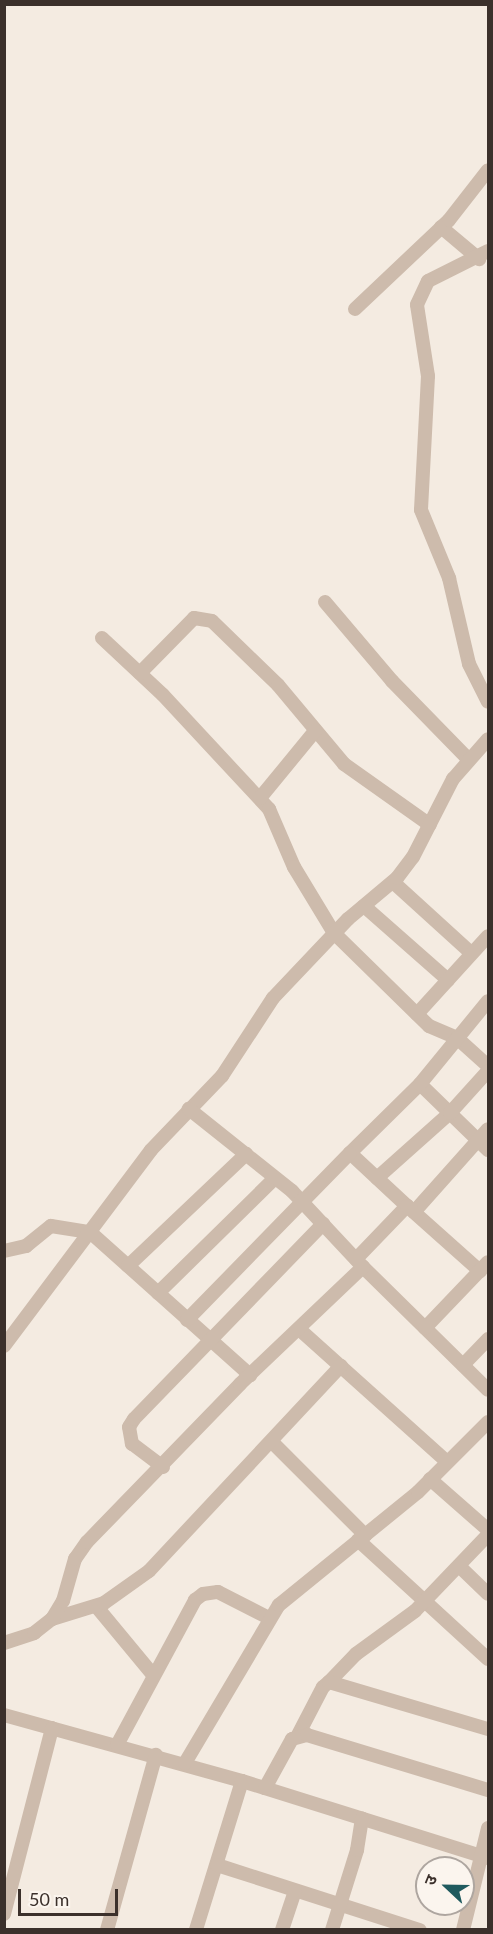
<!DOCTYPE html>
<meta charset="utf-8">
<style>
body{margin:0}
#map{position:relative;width:493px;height:1934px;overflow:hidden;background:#f4ebe1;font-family:Lato,"Noto Sans Devanagari",sans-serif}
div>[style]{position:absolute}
.street>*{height:14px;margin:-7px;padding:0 7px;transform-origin:7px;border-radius:7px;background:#cdbbac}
span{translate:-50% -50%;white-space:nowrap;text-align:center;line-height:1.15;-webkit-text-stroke:4.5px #fbf5ee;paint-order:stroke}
.frame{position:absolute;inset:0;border:6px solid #3b302b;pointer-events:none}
.north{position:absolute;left:415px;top:1856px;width:60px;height:60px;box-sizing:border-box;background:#fbf5ee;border:2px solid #aea6a0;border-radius:50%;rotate:292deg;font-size:16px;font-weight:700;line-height:24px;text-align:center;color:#3b302b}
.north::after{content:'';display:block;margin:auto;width:21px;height:27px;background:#1f5a5e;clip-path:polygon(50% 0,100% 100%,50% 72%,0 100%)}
.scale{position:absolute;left:18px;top:1889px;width:100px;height:27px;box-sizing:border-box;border:3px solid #3b302b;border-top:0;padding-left:8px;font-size:18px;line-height:21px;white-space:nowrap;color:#3b302b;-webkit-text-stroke:4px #fbf5ee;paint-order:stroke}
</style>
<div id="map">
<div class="street">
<div style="left:441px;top:227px;width:50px;rotate:40.1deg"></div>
<div style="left:488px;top:251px;width:67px;rotate:153.4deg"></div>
<div style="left:428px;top:281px;width:26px;rotate:115deg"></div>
<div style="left:417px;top:305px;width:72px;rotate:81.2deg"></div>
<div style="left:428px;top:376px;width:134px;rotate:93deg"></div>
<div style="left:421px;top:510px;width:74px;rotate:67.6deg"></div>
<div style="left:449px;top:578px;width:88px;rotate:76.9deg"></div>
<div style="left:469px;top:664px;width:42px;rotate:63.4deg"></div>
<div style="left:355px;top:309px;width:129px;rotate:-43.4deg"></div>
<div style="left:449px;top:220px;width:63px;rotate:-52deg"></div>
<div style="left:325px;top:602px;width:104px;rotate:49.7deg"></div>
<div style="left:392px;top:681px;width:109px;rotate:45.7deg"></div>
<div style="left:102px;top:638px;width:83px;rotate:43.1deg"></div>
<div style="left:163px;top:695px;width:156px;rotate:47.1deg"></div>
<div style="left:269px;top:809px;width:63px;rotate:66.7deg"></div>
<div style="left:294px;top:867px;width:77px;rotate:58.8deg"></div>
<div style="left:334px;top:933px;width:133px;rotate:44.4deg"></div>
<div style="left:429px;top:1026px;width:30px;rotate:23deg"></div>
<div style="left:457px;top:1038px;width:42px;rotate:42.1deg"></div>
<div style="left:140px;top:673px;width:77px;rotate:-45.5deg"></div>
<div style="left:194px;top:618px;width:18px;rotate:9deg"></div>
<div style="left:212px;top:621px;width:92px;rotate:44.1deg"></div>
<div style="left:278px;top:685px;width:103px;rotate:50.1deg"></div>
<div style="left:344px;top:764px;width:105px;rotate:35.3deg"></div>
<div style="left:260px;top:798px;width:87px;rotate:-50.6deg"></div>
<div style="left:393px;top:882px;width:105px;rotate:42.3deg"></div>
<div style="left:364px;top:906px;width:112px;rotate:41.4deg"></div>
<div style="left:417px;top:1014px;width:105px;rotate:-47.7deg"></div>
<div style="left:420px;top:1084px;width:95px;rotate:44.1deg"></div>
<div style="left:377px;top:1178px;width:98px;rotate:-41.7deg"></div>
<div style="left:450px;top:1113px;width:57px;rotate:-47.9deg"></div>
<div style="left:407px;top:1206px;width:78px;rotate:-137.1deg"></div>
<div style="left:350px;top:1153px;width:98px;rotate:-44.6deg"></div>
<div style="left:420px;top:1084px;width:107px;rotate:-50.7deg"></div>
<div style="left:414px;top:1212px;width:111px;rotate:-48.3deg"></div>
<div style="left:4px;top:1251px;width:23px;rotate:-13deg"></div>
<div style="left:26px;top:1246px;width:32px;rotate:-39deg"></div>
<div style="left:51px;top:1226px;width:39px;rotate:9deg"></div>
<div style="left:90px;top:1232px;width:215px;rotate:41.8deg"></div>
<div style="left:356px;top:1259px;width:74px;rotate:-46.1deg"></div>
<div style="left:407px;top:1206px;width:98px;rotate:41.7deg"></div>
<div style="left:128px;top:1266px;width:163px;rotate:-43.5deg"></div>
<div style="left:363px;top:1267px;width:175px;rotate:44.5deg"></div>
<div style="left:158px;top:1293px;width:164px;rotate:-44.5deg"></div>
<div style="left:187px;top:1320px;width:233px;rotate:-45.7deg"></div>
<div style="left:425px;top:1328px;width:91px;rotate:-46.3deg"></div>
<div style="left:299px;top:1329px;width:199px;rotate:41.9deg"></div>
<div style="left:4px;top:1346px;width:245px;rotate:-53.1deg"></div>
<div style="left:151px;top:1150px;width:103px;rotate:-46.2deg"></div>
<div style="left:222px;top:1076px;width:93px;rotate:-56.8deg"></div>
<div style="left:273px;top:998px;width:109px;rotate:-46.5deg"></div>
<div style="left:348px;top:919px;width:64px;rotate:-39.9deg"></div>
<div style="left:397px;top:878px;width:26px;rotate:-53deg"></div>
<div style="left:413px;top:857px;width:88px;rotate:-62.9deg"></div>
<div style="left:453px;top:779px;width:53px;rotate:-48.8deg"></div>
<div style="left:463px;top:1365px;width:36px;rotate:-46deg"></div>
<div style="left:272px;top:1442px;width:132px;rotate:45deg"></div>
<div style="left:163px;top:1467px;width:39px;rotate:-143deg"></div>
<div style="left:132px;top:1444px;width:17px;rotate:-100deg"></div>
<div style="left:129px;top:1427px;width:9px;rotate:-58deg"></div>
<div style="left:134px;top:1419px;width:272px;rotate:-45.9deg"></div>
<div style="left:430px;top:1479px;width:77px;rotate:41.3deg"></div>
<div style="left:358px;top:1540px;width:176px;rotate:42.5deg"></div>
<div style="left:459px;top:1566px;width:40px;rotate:44deg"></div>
<div style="left:96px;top:1606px;width:89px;rotate:50.4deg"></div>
<div style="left:52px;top:1619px;width:54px;rotate:-17.1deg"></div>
<div style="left:104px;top:1603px;width:55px;rotate:-35.4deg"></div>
<div style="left:149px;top:1571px;width:281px;rotate:-46.9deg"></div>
<div style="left:4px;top:1643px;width:32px;rotate:-18deg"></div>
<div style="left:34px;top:1633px;width:23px;rotate:-38deg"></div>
<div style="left:52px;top:1619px;width:21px;rotate:-59deg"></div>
<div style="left:63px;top:1601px;width:44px;rotate:-74.1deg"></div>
<div style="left:75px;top:1559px;width:21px;rotate:-55deg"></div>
<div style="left:87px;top:1542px;width:220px;rotate:-45.9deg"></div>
<div style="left:240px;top:1384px;width:170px;rotate:-43.6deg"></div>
<div style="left:363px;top:1267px;width:104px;rotate:-133.1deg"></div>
<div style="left:292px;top:1191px;width:132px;rotate:-141.5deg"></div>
<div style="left:329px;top:1682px;width:39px;rotate:-46deg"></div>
<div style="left:356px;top:1654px;width:73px;rotate:-36.1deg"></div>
<div style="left:415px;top:1611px;width:105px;rotate:-46.2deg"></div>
<div style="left:4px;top:1715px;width:247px;rotate:15.5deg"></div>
<div style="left:242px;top:1781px;width:156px;rotate:107.2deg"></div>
<div style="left:298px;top:1735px;width:54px;rotate:-62.5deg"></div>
<div style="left:323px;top:1687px;width:8px;rotate:-40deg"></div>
<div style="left:329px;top:1682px;width:166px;rotate:16.5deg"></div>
<div style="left:117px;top:1745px;width:165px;rotate:-61.7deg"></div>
<div style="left:195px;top:1600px;width:10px;rotate:-37deg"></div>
<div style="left:203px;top:1594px;width:15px;rotate:-8deg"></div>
<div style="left:218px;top:1592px;width:57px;rotate:27deg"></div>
<div style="left:185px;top:1763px;width:184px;rotate:-59.3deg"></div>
<div style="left:279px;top:1605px;width:179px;rotate:-39.1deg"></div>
<div style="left:418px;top:1492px;width:99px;rotate:-45deg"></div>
<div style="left:242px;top:1781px;width:258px;rotate:17.4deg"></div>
<div style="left:265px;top:1788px;width:56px;rotate:-61.1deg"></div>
<div style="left:292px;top:1739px;width:16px;rotate:-15deg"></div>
<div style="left:307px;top:1735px;width:189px;rotate:16.9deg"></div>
<div style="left:217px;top:1865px;width:213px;rotate:17.8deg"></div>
<div style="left:4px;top:1914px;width:192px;rotate:-75.5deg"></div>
<div style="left:107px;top:1930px;width:182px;rotate:-74.4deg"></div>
<div style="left:282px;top:1930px;width:41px;rotate:-71.6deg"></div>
<div style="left:332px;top:1930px;width:84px;rotate:-72.6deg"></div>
<div style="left:357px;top:1850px;width:32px;rotate:-81deg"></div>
<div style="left:463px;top:1930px;width:105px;rotate:-76.2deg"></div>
</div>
<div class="frame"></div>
<div class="north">उ</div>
<div class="scale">50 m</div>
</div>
